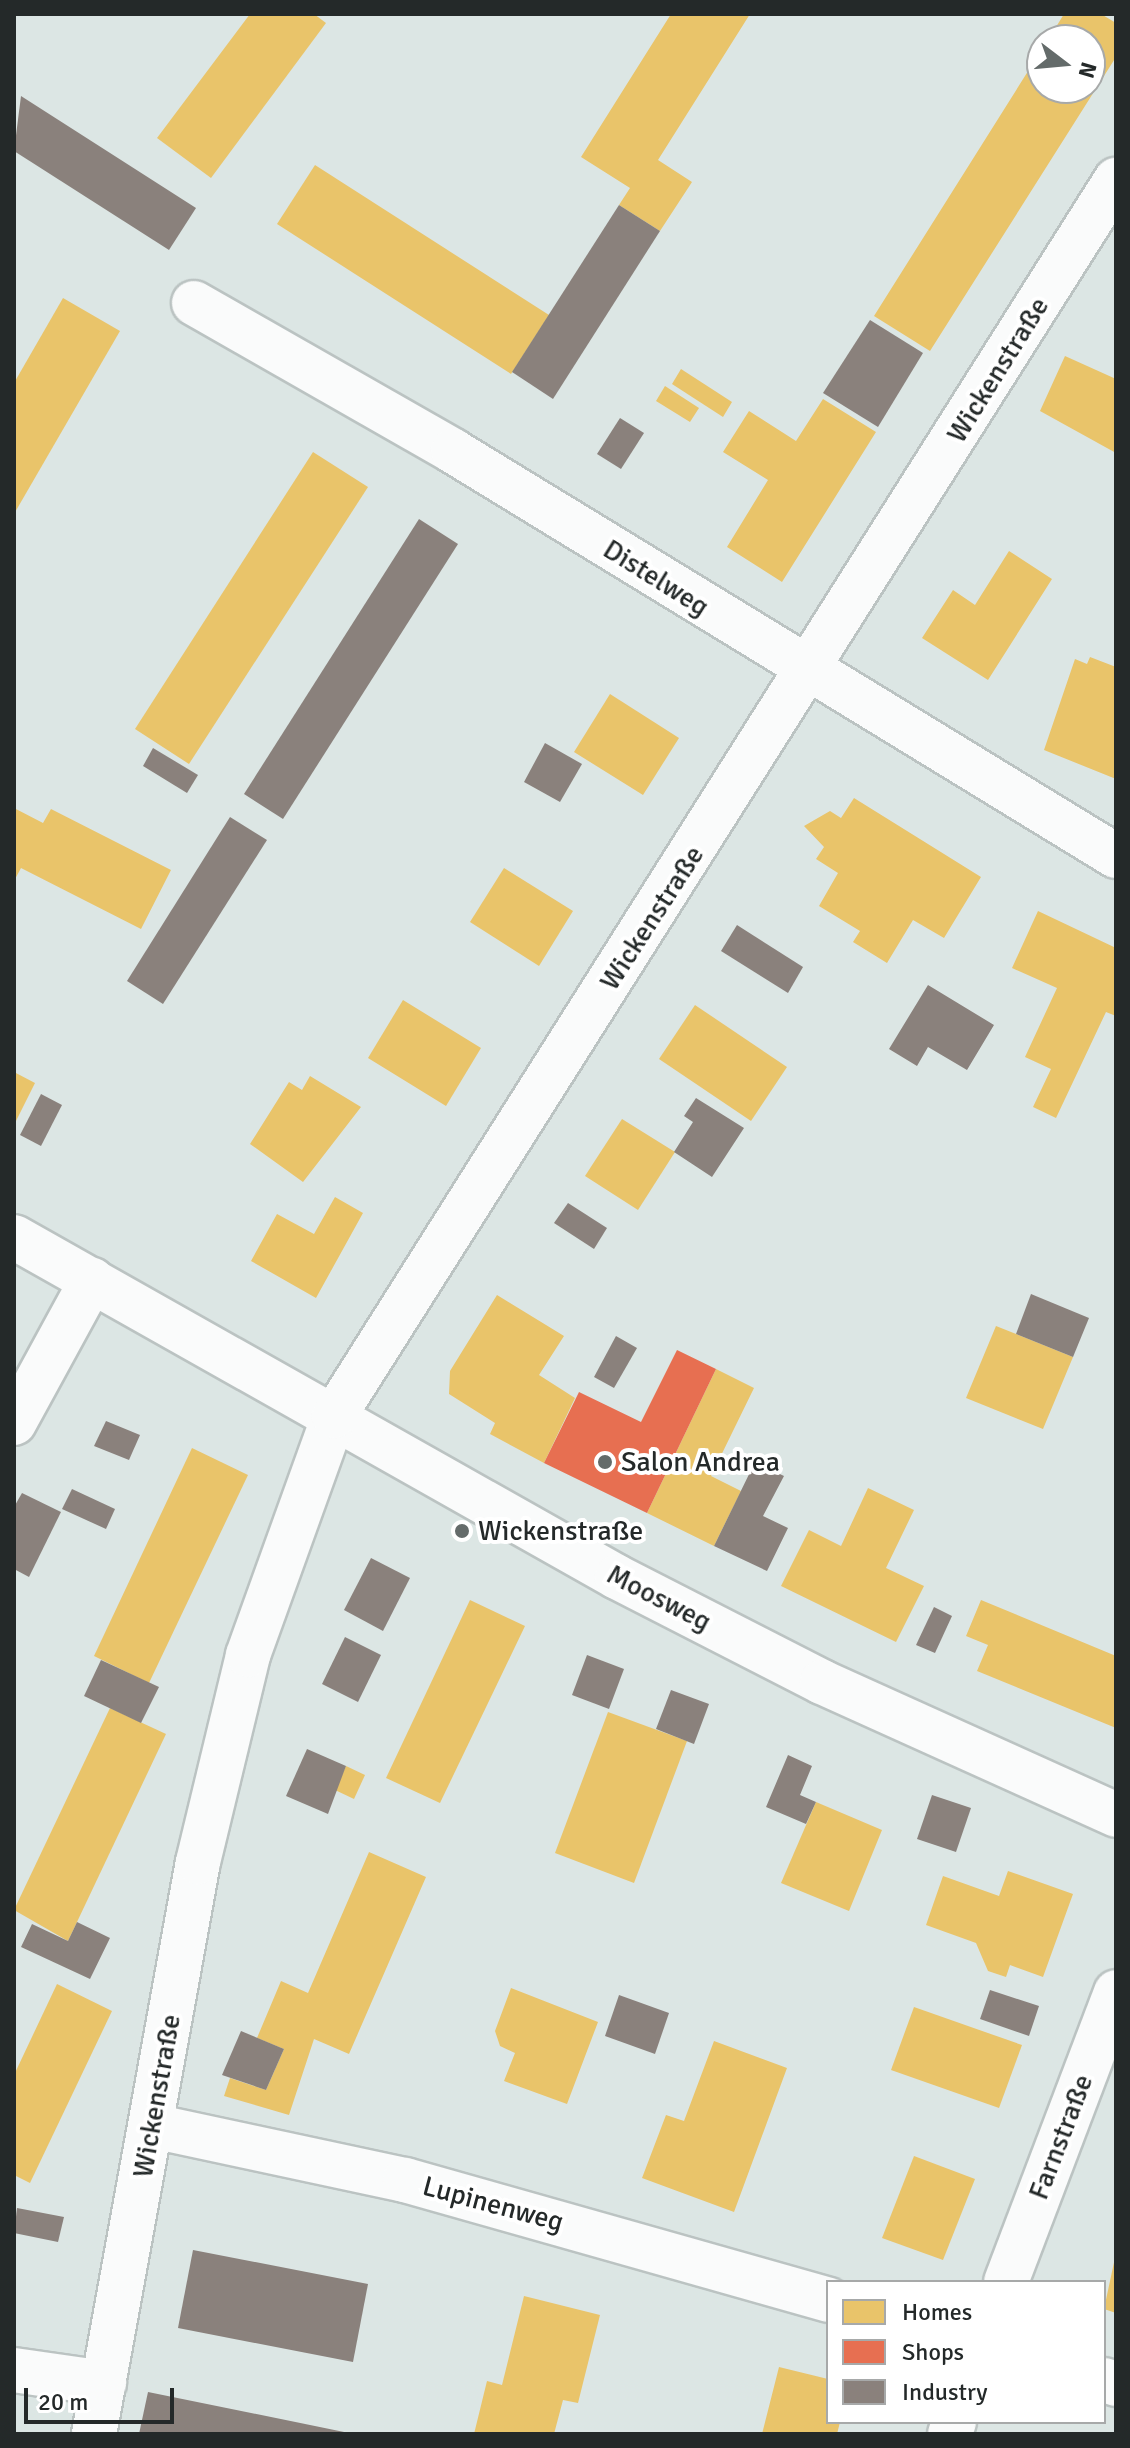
<!DOCTYPE html>
<meta charset="utf-8">
<style>
body{margin:0}
#map{position:relative;width:1130px;height:2448px;overflow:hidden;background:#dce6e4;font-family:Signika,sans-serif}
div>[style]{position:absolute}
.homes>*{inset:0;background:#e9c46a}
.shops>*{inset:0;background:#e76f51}
.industry>*{inset:0;background:#8a817c}
.roads{filter:drop-shadow(2px 0 #bbc3c2) drop-shadow(-2px 0 #bbc3c2) drop-shadow(0 2px #bbc3c2) drop-shadow(0 -2px #bbc3c2)}
.minor>*{height:44px;margin:-22px;padding:0 22px;transform-origin:22px;border-radius:22px;background:#fafbfb}
.dots>*{width:22px;height:22px;translate:-50% -50%;box-sizing:border-box;border:4px solid #fff;border-radius:50%}
span{translate:-50% -50%;white-space:nowrap;text-align:center;line-height:1.15;-webkit-text-stroke:8px #fff;paint-order:stroke}
.street-label{font-size:28px;color:#242929}
.poi-label{font-size:28px;color:#242929}
.left{translate:0 -50%;text-align:left}
.frame{position:absolute;inset:0;border:16px solid #242929;pointer-events:none}
.legend{position:absolute;left:826px;top:2280px;width:280px;height:144px;box-sizing:border-box;background:#fff;border:2px solid #a7a9a9;margin:0;padding:10px 14px;list-style:none;font-size:24px;color:#242929}
.legend li{display:flex;align-items:center;gap:16px;height:40px}
.legend b{width:40px;border:2px solid #a7a9a9}
.north{position:absolute;left:1026px;top:24px;width:80px;height:80px;box-sizing:border-box;background:#fff;border:2px solid #a7a9a9;border-radius:50%;rotate:106deg;font-size:22px;font-weight:700;line-height:32px;text-align:center;color:#242929}
.north::after{content:'';display:block;margin:auto;width:28px;height:36px;background:#646b6a;clip-path:polygon(50% 0,100% 100%,50% 72%,0 100%)}
.scale{position:absolute;left:24px;top:2388px;width:150px;height:36px;box-sizing:border-box;border:4px solid #242929;border-top:0;padding-left:10px;font-size:24px;line-height:28px;white-space:nowrap;color:#242929;-webkit-text-stroke:6px #fff;paint-order:stroke}
</style>
<div id="map">
<div class="homes">
<div style="clip-path:polygon(250px 14px,314px 14px,326px 23px,211px 178px,157px 138px)"></div>
<div style="clip-path:polygon(671px 14px,750px 14px,658px 160px,692px 182px,660px 231px,619px 205px,630px 188px,581px 157px)"></div>
<div style="clip-path:polygon(1064px 14px,1101px 14px,1116px 23px,1116px 57px,930px 351px,874px 316px,1042px 49px,1042px 88px,1090px 88px,1090px 40px,1048px 40px)"></div>
<div style="clip-path:polygon(315px 165px,549px 315px,511px 374px,277px 224px)"></div>
<div style="clip-path:polygon(63px 298px,120px 331px,14px 514px,14px 383px)"></div>
<div style="clip-path:polygon(1065px 356px,1116px 379px,1116px 453px,1040px 411px)"></div>
<div style="clip-path:polygon(681px 369px,732px 402px,723px 417px,672px 384px)"></div>
<div style="clip-path:polygon(665px 386px,699px 408px,690px 422px,656px 401px)"></div>
<div style="clip-path:polygon(823px 399px,876px 432px,782px 582px,727px 547px,768px 480px,723px 452px,749px 411px,796px 441px)"></div>
<div style="clip-path:polygon(313px 452px,368px 487px,189px 764px,135px 729px)"></div>
<div style="clip-path:polygon(1009px 551px,1052px 579px,988px 680px,922px 638px,953px 590px,975px 605px)"></div>
<div style="clip-path:polygon(1090px 657px,1116px 667px,1116px 779px,1044px 750px,1075px 659px,1087px 664px)"></div>
<div style="clip-path:polygon(610px 694px,679px 738px,643px 795px,574px 752px)"></div>
<div style="clip-path:polygon(854px 798px,981px 877px,944px 938px,913px 920px,887px 963px,853px 942px,860px 931px,819px 906px,838px 873px,816px 859px,824px 847px,804px 826px,830px 811px,841px 818px)"></div>
<div style="clip-path:polygon(14px 808px,43px 823px,51px 809px,171px 870px,141px 929px,21px 868px,14px 881px)"></div>
<div style="clip-path:polygon(504px 868px,573px 911px,539px 966px,470px 922px)"></div>
<div style="clip-path:polygon(1038px 911px,1116px 948px,1116px 1016px,1106px 1012px,1056px 1118px,1033px 1107px,1051px 1069px,1025px 1057px,1057px 988px,1012px 968px)"></div>
<div style="clip-path:polygon(403px 1000px,481px 1048px,446px 1106px,368px 1058px)"></div>
<div style="clip-path:polygon(695px 1005px,787px 1067px,751px 1121px,659px 1059px)"></div>
<div style="clip-path:polygon(14px 1072px,35px 1083px,14px 1125px)"></div>
<div style="clip-path:polygon(310px 1076px,361px 1107px,303px 1182px,250px 1144px,289px 1082px,302px 1090px)"></div>
<div style="clip-path:polygon(622px 1119px,675px 1152px,638px 1210px,585px 1176px)"></div>
<div style="clip-path:polygon(335px 1197px,363px 1213px,316px 1298px,251px 1261px,277px 1214px,314px 1234px)"></div>
<div style="clip-path:polygon(497px 1295px,564px 1336px,539px 1375px,575px 1398px,544px 1463px,490px 1434px,495px 1423px,449px 1394px,450px 1371px)"></div>
<div style="clip-path:polygon(996px 1326px,1073px 1357px,1043px 1429px,966px 1398px)"></div>
<div style="clip-path:polygon(716px 1369px,754px 1388px,711px 1476px,741px 1491px,714px 1546px,647px 1513px)"></div>
<div style="clip-path:polygon(192px 1448px,248px 1475px,149px 1683px,94px 1656px)"></div>
<div style="clip-path:polygon(868px 1488px,914px 1510px,886px 1568px,924px 1586px,896px 1642px,781px 1586px,809px 1530px,841px 1546px)"></div>
<div style="clip-path:polygon(470px 1600px,525px 1626px,440px 1803px,386px 1778px)"></div>
<div style="clip-path:polygon(981px 1600px,1116px 1656px,1116px 1728px,977px 1671px,988px 1645px,966px 1636px)"></div>
<div style="clip-path:polygon(110px 1708px,166px 1734px,68px 1941px,14px 1910px)"></div>
<div style="clip-path:polygon(608px 1712px,687px 1741px,634px 1883px,555px 1853px)"></div>
<div style="clip-path:polygon(346px 1766px,365px 1775px,354px 1799px,335px 1790px)"></div>
<div style="clip-path:polygon(816px 1802px,882px 1830px,849px 1911px,781px 1883px)"></div>
<div style="clip-path:polygon(369px 1852px,426px 1877px,349px 2054px,314px 2039px,289px 2115px,224px 2096px,230px 2078px,266px 2090px,284px 2049px,257px 2038px,281px 1981px,308px 1993px)"></div>
<div style="clip-path:polygon(1008px 1871px,1073px 1894px,1043px 1977px,1010px 1965px,1006px 1977px,988px 1971px,976px 1943px,926px 1925px,943px 1876px,999px 1896px)"></div>
<div style="clip-path:polygon(57px 1984px,112px 2011px,30px 2183px,14px 2175px,14px 2075px)"></div>
<div style="clip-path:polygon(511px 1988px,598px 2022px,567px 2104px,504px 2081px,515px 2053px,500px 2046px,495px 2031px)"></div>
<div style="clip-path:polygon(914px 2007px,1022px 2045px,999px 2108px,891px 2070px)"></div>
<div style="clip-path:polygon(714px 2041px,787px 2068px,734px 2212px,642px 2178px,666px 2115px,684px 2121px)"></div>
<div style="clip-path:polygon(914px 2156px,975px 2179px,943px 2260px,882px 2238px)"></div>
<div style="clip-path:polygon(1116px 2253px,1116px 2313px,1104px 2309px)"></div>
<div style="clip-path:polygon(524px 2296px,600px 2315px,578px 2403px,563px 2400px,554px 2434px,474px 2434px,487px 2381px,502px 2385px)"></div>
<div style="clip-path:polygon(779px 2367px,828px 2379px,828px 2422px,840px 2422px,837px 2434px,762px 2434px)"></div>
</div>
<div class="shops">
<div style="clip-path:polygon(677px 1350px,716px 1369px,647px 1513px,544px 1463px,579px 1392px,641px 1422px)"></div>
</div>
<div class="industry">
<div style="clip-path:polygon(21px 96px,196px 208px,169px 250px,14px 151px)"></div>
<div style="clip-path:polygon(619px 205px,660px 231px,553px 399px,512px 372px)"></div>
<div style="clip-path:polygon(870px 320px,923px 353px,878px 427px,823px 393px)"></div>
<div style="clip-path:polygon(620px 418px,644px 433px,621px 469px,597px 454px)"></div>
<div style="clip-path:polygon(419px 519px,458px 544px,283px 819px,244px 794px)"></div>
<div style="clip-path:polygon(545px 743px,582px 764px,560px 802px,524px 782px)"></div>
<div style="clip-path:polygon(153px 748px,198px 775px,187px 793px,143px 766px)"></div>
<div style="clip-path:polygon(230px 817px,267px 840px,163px 1004px,127px 981px)"></div>
<div style="clip-path:polygon(737px 925px,803px 967px,788px 993px,721px 951px)"></div>
<div style="clip-path:polygon(928px 985px,994px 1025px,967px 1070px,928px 1047px,917px 1066px,889px 1049px)"></div>
<div style="clip-path:polygon(41px 1094px,62px 1105px,41px 1146px,20px 1135px)"></div>
<div style="clip-path:polygon(696px 1098px,744px 1128px,712px 1177px,674px 1152px,693px 1122px,684px 1116px)"></div>
<div style="clip-path:polygon(568px 1203px,607px 1228px,594px 1249px,554px 1223px)"></div>
<div style="clip-path:polygon(1031px 1294px,1089px 1318px,1073px 1357px,1016px 1334px)"></div>
<div style="clip-path:polygon(616px 1336px,637px 1348px,614px 1388px,594px 1377px)"></div>
<div style="clip-path:polygon(106px 1421px,140px 1435px,129px 1460px,94px 1446px)"></div>
<div style="clip-path:polygon(755px 1462px,784px 1476px,763px 1516px,788px 1528px,767px 1571px,714px 1546px)"></div>
<div style="clip-path:polygon(72px 1489px,115px 1509px,106px 1529px,62px 1509px)"></div>
<div style="clip-path:polygon(22px 1493px,61px 1512px,29px 1577px,14px 1569px,14px 1507px)"></div>
<div style="clip-path:polygon(371px 1558px,410px 1578px,383px 1631px,344px 1610px)"></div>
<div style="clip-path:polygon(934px 1607px,952px 1616px,935px 1653px,916px 1645px)"></div>
<div style="clip-path:polygon(345px 1637px,381px 1655px,358px 1702px,322px 1684px)"></div>
<div style="clip-path:polygon(587px 1655px,624px 1669px,609px 1709px,572px 1695px)"></div>
<div style="clip-path:polygon(101px 1660px,159px 1687px,141px 1723px,84px 1696px)"></div>
<div style="clip-path:polygon(671px 1690px,709px 1704px,694px 1744px,656px 1729px)"></div>
<div style="clip-path:polygon(307px 1749px,346px 1766px,328px 1814px,286px 1796px)"></div>
<div style="clip-path:polygon(788px 1755px,812px 1766px,800px 1795px,816px 1802px,806px 1824px,766px 1807px)"></div>
<div style="clip-path:polygon(932px 1795px,971px 1808px,956px 1852px,917px 1839px)"></div>
<div style="clip-path:polygon(77px 1922px,110px 1938px,90px 1979px,21px 1947px,32px 1924px,68px 1941px)"></div>
<div style="clip-path:polygon(990px 1990px,1039px 2006px,1029px 2036px,980px 2019px)"></div>
<div style="clip-path:polygon(619px 1995px,669px 2013px,655px 2054px,605px 2036px)"></div>
<div style="clip-path:polygon(241px 2031px,284px 2049px,266px 2090px,222px 2075px)"></div>
<div style="clip-path:polygon(17px 2208px,64px 2217px,58px 2242px,14px 2233px)"></div>
<div style="clip-path:polygon(193px 2250px,368px 2284px,353px 2362px,178px 2328px)"></div>
<div style="clip-path:polygon(148px 2392px,349px 2433px,349px 2434px,139px 2434px)"></div>
</div>
<div class="roads">
<div class="minor">
<div style="left:194px;top:303px;width:298px;rotate:29.7deg"></div>
<div style="left:453px;top:451px;width:777px;rotate:31.42deg"></div>
<div style="left:14px;top:1237px;width:692px;rotate:29.42deg"></div>
<div style="left:617px;top:1577px;width:230px;rotate:27.1deg"></div>
<div style="left:822px;top:1682px;width:323px;rotate:24.3deg"></div>
<div style="left:14px;top:1423px;width:163px;rotate:-61.4deg"></div>
<div style="left:153px;top:2126px;width:258px;rotate:12.1deg"></div>
<div style="left:405px;top:2180px;width:440px;rotate:15.8deg"></div>
<div style="left:1006px;top:2282px;width:310px;rotate:-69.2deg"></div>
<div style="left:14px;top:2370px;width:91px;rotate:8.2deg"></div>
<div style="left:1104px;top:2380px;width:13px;rotate:18deg"></div>
<div style="left:94px;top:2434px;width:581px;rotate:-79.7deg"></div>
<div style="left:198px;top:1862px;width:213px;rotate:-76.4deg"></div>
<div style="left:248px;top:1655px;width:254px;rotate:-70.2deg"></div>
<div style="left:334px;top:1416px;width:1463px;rotate:-57.68deg"></div>
<div style="left:950px;top:2434px;width:13px;rotate:-72deg"></div>
</div>
</div>
<div class="dots">
<div style="left:605px;top:1462px;background:#646b6a"></div>
<div style="left:462px;top:1531px;background:#646b6a"></div>
</div>
<div class="street-label">
<span style="left:998px;top:370px;rotate:-58deg">Wickenstraße</span>
<span style="left:656px;top:578px;rotate:32deg">Distelweg</span>
<span style="left:652px;top:918px;rotate:-57deg">Wickenstraße</span>
<span style="left:659px;top:1598px;rotate:27deg">Moosweg</span>
<span style="left:157px;top:2096px;rotate:-80deg">Wickenstraße</span>
<span style="left:1061px;top:2137px;rotate:-69deg">Farnstraße</span>
<span style="left:493px;top:2204px;rotate:15deg">Lupinenweg</span>
</div>
<div class="poi-label">
<span class="left" style="left:621px;top:1462px">Salon Andrea</span>
<span class="left" style="left:478px;top:1531px">Wickenstraße</span>
</div>
<div class="frame"></div>
<ul class="legend">
<li><b style="height:22px;background:#e9c46a"></b>Homes</li>
<li><b style="height:22px;background:#e76f51"></b>Shops</li>
<li><b style="height:22px;background:#8a817c"></b>Industry</li>
</ul>
<div class="north">N</div>
<div class="scale">20 m</div>
</div>
